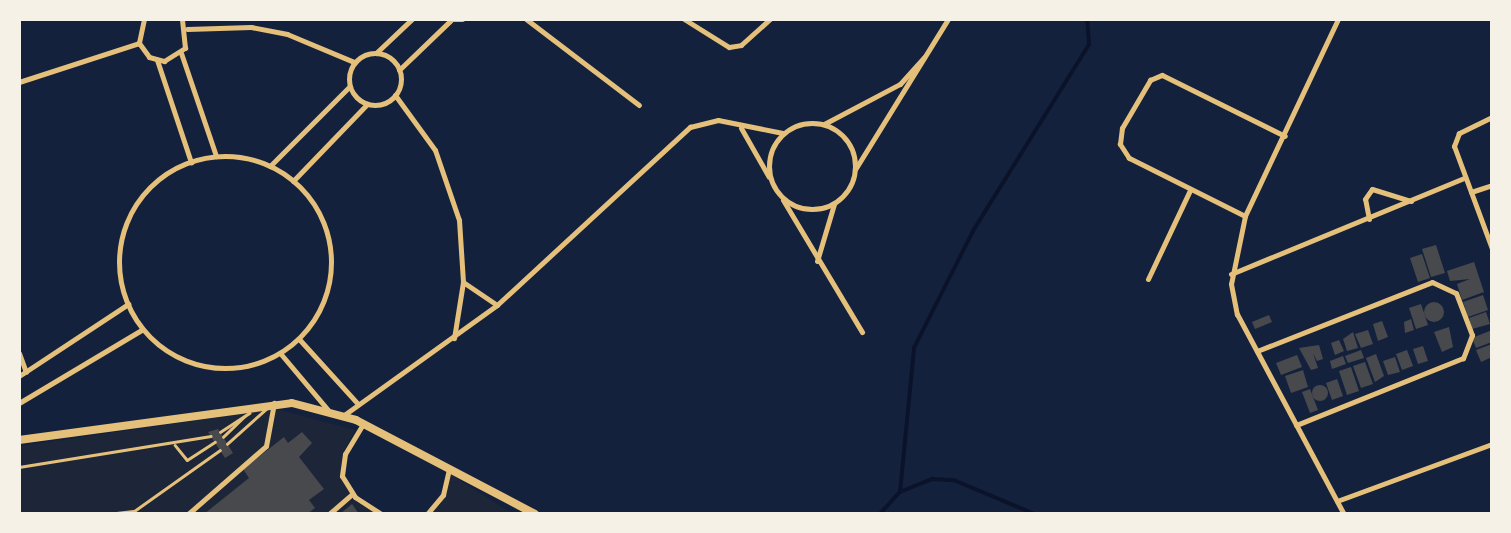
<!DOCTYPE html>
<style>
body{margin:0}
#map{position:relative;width:1511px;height:533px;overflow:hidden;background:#14213d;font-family:Roboto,sans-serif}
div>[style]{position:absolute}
.green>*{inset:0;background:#1d2539}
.stream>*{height:3.5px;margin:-1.75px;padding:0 1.75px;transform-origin:1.75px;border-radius:1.75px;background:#0b132b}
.building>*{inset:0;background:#48494c}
.round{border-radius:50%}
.service>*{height:2.5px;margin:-1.25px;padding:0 1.25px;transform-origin:1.25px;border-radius:1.25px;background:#e5c07b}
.minor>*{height:5px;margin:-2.5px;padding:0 2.5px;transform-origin:2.5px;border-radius:2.5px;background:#e5c07b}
.minor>.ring{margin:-2.5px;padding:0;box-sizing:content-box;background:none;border:5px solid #e5c07b;border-radius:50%}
.secondary>*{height:8px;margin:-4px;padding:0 4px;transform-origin:4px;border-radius:4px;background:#e5c07b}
span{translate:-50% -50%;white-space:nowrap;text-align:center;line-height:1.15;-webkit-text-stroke:5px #f6f1e7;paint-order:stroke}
.frame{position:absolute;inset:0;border:21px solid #f6f1e7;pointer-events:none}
</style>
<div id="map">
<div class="green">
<div style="clip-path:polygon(276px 409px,355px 430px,343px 452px,341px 476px,352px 496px,376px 514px,19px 514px,19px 446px)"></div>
<div style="clip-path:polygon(450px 474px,513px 514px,430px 514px)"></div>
</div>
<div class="stream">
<div style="left:900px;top:492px;width:145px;rotate:-84.4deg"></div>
<div style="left:914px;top:348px;width:131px;rotate:-63.2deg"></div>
<div style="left:973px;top:231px;width:219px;rotate:-58.1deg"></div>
<div style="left:1089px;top:45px;width:26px;rotate:-94deg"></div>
<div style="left:880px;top:514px;width:30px;rotate:-48deg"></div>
<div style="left:900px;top:492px;width:35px;rotate:-22deg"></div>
<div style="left:932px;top:479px;width:22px;rotate:3deg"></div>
<div style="left:954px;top:480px;width:88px;rotate:22.8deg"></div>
</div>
<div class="building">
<div style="clip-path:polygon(1436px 245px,1445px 273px,1431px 277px,1422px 249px)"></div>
<div style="clip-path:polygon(1422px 254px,1430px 278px,1418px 282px,1410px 258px)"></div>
<div style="clip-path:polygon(1474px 262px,1484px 292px,1462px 300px,1457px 284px,1470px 279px,1450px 281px,1447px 271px)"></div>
<div style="clip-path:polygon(1483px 295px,1488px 310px,1468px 317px,1463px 302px)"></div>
<div class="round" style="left:1424px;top:302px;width:20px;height:20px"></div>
<div style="clip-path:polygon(1421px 304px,1428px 325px,1416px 329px,1409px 308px)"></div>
<div style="clip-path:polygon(1486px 312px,1490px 324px,1472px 329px,1469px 318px)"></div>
<div style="clip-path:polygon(1269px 315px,1272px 322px,1255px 329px,1252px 322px)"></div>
<div style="clip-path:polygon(1411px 319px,1414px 330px,1405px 333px,1404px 322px)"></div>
<div style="clip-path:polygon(1382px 321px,1388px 337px,1378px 341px,1373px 324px)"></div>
<div style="clip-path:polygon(1449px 327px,1453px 347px,1442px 352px,1434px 332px)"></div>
<div style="clip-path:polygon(1368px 330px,1373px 344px,1361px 348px,1355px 334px)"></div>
<div style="clip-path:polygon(1492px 330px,1492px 342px,1476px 348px,1472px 338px)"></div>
<div style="clip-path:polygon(1353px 332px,1358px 348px,1347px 351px,1343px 339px)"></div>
<div style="clip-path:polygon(1339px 340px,1344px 351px,1335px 355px,1331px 343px)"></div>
<div style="clip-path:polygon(1492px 344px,1492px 357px,1481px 362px,1476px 350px)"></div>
<div style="clip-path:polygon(1319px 345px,1323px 359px,1317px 361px,1313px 353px,1318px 368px,1311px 370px,1299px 348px)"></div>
<div style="clip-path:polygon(1423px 346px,1428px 361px,1418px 364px,1413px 349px)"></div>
<div style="clip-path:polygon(1361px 350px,1364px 358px,1348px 363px,1345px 356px)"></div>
<div style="clip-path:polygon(1407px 350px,1413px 366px,1402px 370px,1396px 354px)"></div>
<div style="clip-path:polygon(1376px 354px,1384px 376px,1375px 382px,1366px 358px)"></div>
<div style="clip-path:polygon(1297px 355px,1302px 367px,1281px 375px,1276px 363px)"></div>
<div style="clip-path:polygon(1343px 356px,1346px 364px,1332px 369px,1330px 361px)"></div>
<div style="clip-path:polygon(1395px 357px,1400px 372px,1388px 375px,1383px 361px)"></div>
<div style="clip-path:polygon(1365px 362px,1373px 384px,1361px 388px,1353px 366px)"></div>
<div style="clip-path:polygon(1351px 367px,1359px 391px,1347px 395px,1339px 371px)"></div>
<div style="clip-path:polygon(1303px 370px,1308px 387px,1291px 393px,1285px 376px)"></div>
<div style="clip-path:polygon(1337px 379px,1343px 396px,1332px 400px,1326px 383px)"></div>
<div class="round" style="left:1312px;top:385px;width:16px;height:16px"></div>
<div style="clip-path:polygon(1310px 389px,1318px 410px,1310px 413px,1302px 392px)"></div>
<div style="clip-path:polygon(218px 429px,233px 453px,225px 458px,208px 432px)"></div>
<div style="clip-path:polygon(302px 432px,312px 443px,299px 457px,324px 489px,309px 500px,315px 508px,307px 514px,204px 514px,249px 478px,243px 469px,284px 437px,288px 443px)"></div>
<div style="clip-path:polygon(352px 504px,359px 514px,340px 514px)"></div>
</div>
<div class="service">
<div style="left:220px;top:432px;width:35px;rotate:-33deg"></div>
<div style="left:223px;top:437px;width:30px;rotate:-44deg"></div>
<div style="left:227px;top:444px;width:52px;rotate:-41.9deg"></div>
<div style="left:175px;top:445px;width:19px;rotate:51deg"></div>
<div style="left:187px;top:460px;width:33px;rotate:-33deg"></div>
<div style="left:19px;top:467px;width:194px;rotate:-9.2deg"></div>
<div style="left:108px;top:514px;width:25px;rotate:-7deg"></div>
<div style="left:130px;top:514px;width:110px;rotate:-35.4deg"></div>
</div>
<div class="minor">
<div style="left:144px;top:19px;width:25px;rotate:102deg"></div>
<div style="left:139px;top:43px;width:17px;rotate:54deg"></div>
<div style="left:149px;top:57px;width:16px;rotate:15deg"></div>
<div style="left:164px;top:61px;width:25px;rotate:-32deg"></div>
<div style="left:185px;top:48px;width:29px;rotate:-96deg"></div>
<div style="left:450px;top:19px;width:12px"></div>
<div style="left:526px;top:19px;width:142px;rotate:37.3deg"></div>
<div style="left:684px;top:19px;width:53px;rotate:31.9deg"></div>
<div style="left:729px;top:47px;width:12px;rotate:-9deg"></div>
<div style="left:741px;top:45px;width:39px;rotate:-42deg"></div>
<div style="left:1338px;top:19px;width:218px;rotate:115.3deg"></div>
<div style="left:1245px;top:216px;width:69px;rotate:101.6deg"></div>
<div style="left:1231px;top:284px;width:31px;rotate:79deg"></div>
<div style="left:1237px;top:314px;width:227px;rotate:61.9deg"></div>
<div style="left:187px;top:29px;width:64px;rotate:-1.8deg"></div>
<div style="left:251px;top:27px;width:37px;rotate:11deg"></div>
<div style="left:287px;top:34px;width:73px;rotate:22.7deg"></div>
<div class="ring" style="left:349px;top:53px;width:47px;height:47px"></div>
<div style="left:181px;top:53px;width:109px;rotate:71.2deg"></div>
<div style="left:376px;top:53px;width:50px;rotate:-43.4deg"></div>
<div style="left:157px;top:60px;width:108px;rotate:71.6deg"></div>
<div style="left:399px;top:70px;width:72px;rotate:-43.9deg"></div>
<div style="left:19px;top:82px;width:126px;rotate:-18deg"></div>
<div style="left:395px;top:95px;width:68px;rotate:54deg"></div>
<div style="left:435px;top:150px;width:74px;rotate:71.1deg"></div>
<div style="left:459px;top:220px;width:62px;rotate:86.3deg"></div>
<div style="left:463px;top:282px;width:57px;rotate:99.1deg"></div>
<div style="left:1492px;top:117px;width:37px;rotate:154deg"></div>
<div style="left:1459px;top:133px;width:14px;rotate:111deg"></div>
<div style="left:1454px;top:146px;width:110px;rotate:69.7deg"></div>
<div class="ring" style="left:769px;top:123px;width:81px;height:81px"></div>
<div style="left:824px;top:124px;width:86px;rotate:-27.8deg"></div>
<div style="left:900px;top:84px;width:36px;rotate:-48deg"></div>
<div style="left:741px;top:128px;width:56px;rotate:60.3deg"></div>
<div class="ring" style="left:119px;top:156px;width:207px;height:207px"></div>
<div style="left:270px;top:166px;width:112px;rotate:-45deg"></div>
<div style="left:856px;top:168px;width:175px;rotate:-58.3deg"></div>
<div style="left:293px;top:181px;width:107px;rotate:-46.1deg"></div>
<div style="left:1471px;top:192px;width:22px;rotate:-18deg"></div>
<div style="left:783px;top:200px;width:154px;rotate:59.1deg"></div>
<div style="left:1245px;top:216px;width:130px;rotate:-153.4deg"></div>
<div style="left:1129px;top:158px;width:17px;rotate:-123deg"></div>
<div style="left:1120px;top:144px;width:16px;rotate:-83deg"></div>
<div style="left:1122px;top:128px;width:56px;rotate:-59.7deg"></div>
<div style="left:1150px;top:80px;width:13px;rotate:-23deg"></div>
<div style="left:1162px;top:75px;width:137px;rotate:26.4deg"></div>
<div style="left:1369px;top:219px;width:20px;rotate:-101deg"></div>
<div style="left:1365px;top:199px;width:12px;rotate:-55deg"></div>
<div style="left:1372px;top:189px;width:41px;rotate:17.1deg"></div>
<div style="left:817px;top:261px;width:59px;rotate:-73.4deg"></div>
<div style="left:1231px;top:274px;width:252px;rotate:-22.4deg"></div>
<div style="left:1148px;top:279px;width:98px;rotate:-64.7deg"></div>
<div style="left:463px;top:282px;width:41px;rotate:34.1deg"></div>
<div style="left:299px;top:339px;width:88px;rotate:47.8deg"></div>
<div style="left:1257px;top:351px;width:188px;rotate:-21.5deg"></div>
<div style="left:1432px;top:282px;width:26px;rotate:25deg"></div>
<div style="left:1456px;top:293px;width:45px;rotate:69.1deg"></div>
<div style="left:1472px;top:335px;width:25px;rotate:111deg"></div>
<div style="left:1463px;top:358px;width:180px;rotate:158.1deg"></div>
<div style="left:19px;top:353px;width:20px;rotate:70deg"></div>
<div style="left:280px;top:353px;width:75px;rotate:49.9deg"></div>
<div style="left:19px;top:376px;width:131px;rotate:-33.4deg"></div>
<div style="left:19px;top:403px;width:144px;rotate:-30.8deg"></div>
<div style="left:344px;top:415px;width:188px;rotate:-35.7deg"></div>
<div style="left:497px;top:305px;width:263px;rotate:-42.7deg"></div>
<div style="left:690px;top:127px;width:29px;rotate:-14deg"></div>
<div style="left:718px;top:120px;width:66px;rotate:11.3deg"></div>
<div style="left:363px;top:424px;width:35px;rotate:121deg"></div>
<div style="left:345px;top:454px;width:22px;rotate:98deg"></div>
<div style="left:342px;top:476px;width:25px;rotate:58deg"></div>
<div style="left:355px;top:497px;width:31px;rotate:33deg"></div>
<div style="left:1337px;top:501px;width:165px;rotate:-20.2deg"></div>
<div style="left:188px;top:514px;width:103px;rotate:-41.1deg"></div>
<div style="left:266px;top:446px;width:44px;rotate:-79.5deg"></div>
<div style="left:329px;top:514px;width:30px;rotate:-41deg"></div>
<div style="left:427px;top:514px;width:25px;rotate:-50deg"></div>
<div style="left:443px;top:495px;width:28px;rotate:-77deg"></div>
</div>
<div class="secondary">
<div style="left:19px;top:440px;width:275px;rotate:-7.7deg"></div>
<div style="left:292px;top:403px;width:66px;rotate:14.9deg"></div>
<div style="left:356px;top:420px;width:202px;rotate:27.7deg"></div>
</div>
<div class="frame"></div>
</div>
